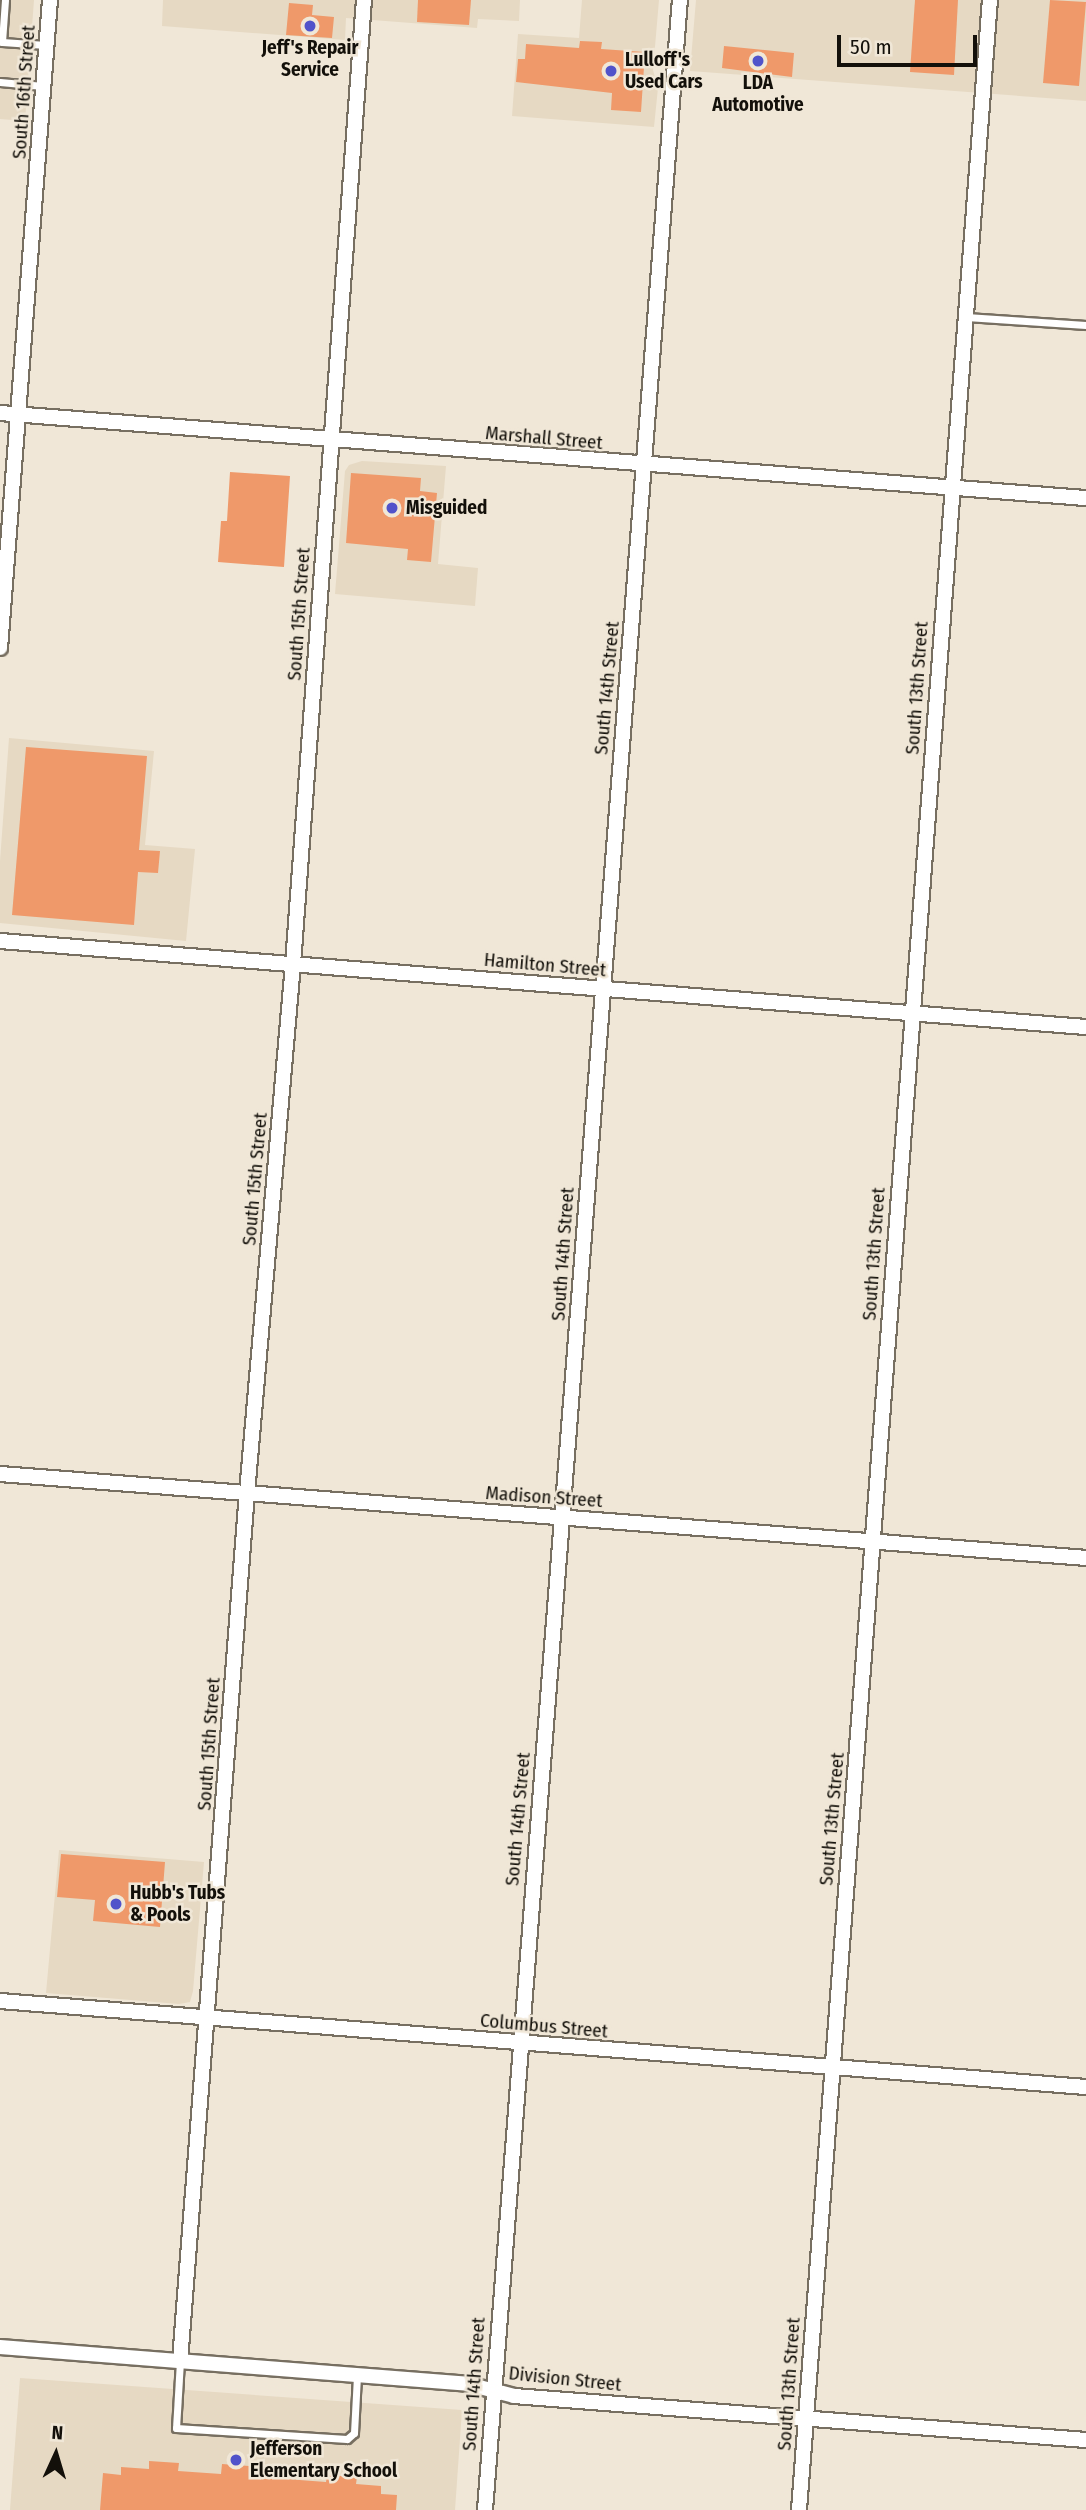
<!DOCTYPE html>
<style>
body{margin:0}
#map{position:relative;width:1086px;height:2510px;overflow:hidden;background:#f0e7d7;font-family:"Fira Sans Condensed",sans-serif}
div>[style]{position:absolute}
.built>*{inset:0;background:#e6d9c3}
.building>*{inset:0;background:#ef996a}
.roads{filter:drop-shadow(2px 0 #776f61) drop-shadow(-2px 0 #776f61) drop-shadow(0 2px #776f61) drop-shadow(0 -2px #776f61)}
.service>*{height:7px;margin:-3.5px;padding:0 3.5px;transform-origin:3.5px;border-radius:3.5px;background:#fff}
.minor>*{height:14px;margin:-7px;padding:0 7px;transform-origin:7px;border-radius:7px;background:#fff}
.dots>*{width:19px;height:19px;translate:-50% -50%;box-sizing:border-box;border:4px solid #f0e7d7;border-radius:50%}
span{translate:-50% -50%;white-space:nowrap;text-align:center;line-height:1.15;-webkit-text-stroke:5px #f0e7d7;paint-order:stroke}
.poi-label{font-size:19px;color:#13100a;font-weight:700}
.left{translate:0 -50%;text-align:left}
.street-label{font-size:19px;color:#13100a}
.north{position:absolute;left:21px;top:2419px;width:70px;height:70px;-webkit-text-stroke:5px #f0e7d7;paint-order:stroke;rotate:4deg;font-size:19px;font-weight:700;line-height:28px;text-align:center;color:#13100a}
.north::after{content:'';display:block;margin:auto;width:24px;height:32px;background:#13100a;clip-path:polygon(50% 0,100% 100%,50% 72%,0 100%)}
.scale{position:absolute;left:837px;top:35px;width:140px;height:32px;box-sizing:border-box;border:4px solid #13100a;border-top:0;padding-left:9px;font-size:21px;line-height:24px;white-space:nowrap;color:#13100a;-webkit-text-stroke:5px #f0e7d7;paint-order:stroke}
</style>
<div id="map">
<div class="built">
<div style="clip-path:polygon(0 0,34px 0,25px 121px,0 119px)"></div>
<div style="clip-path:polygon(163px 0,520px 0,519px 21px,478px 19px,477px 28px,346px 18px,345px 40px,162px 26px)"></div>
<div style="clip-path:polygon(582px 0,659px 0,653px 70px,658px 88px,654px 127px,512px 116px,518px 34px,579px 38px)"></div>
<div style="clip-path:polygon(696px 0,1086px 0,1086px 101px,690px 71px)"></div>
<div style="clip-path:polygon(362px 461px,446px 466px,438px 564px,478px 568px,475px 606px,335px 594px,345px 471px,349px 465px)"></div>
<div style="clip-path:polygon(9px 738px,154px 751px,145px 845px,195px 849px,186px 941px,0 923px,0 861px)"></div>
<div style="clip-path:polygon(59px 1850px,204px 1862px,193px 1991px,190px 2002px,179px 2004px,46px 1993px)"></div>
<div style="clip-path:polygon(20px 2378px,462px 2410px,455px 2510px,10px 2510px)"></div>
</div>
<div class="building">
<div style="clip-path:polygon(418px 0,471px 0,469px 25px,417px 22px)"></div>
<div style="clip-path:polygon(915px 0,958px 0,954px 75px,910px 72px)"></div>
<div style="clip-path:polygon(1050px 0,1086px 2px,1079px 86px,1043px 83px)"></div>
<div style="clip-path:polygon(289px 3px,313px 5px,312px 15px,334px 17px,332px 38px,286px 35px)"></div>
<div style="clip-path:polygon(580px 41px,602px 42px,601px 49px,645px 52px,641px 112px,611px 110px,612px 93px,516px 82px,518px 59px,525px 59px,526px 44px,579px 48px)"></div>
<div style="clip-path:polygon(724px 46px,794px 53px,792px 77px,722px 68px)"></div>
<div style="clip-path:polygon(230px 472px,290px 476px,284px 567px,218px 562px,221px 521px,227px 521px)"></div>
<div style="clip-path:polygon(351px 473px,421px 478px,420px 491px,437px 493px,431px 562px,407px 560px,408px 549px,346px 543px)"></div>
<div style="clip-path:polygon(26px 747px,147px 756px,139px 850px,160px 851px,158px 873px,138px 872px,134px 925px,12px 915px)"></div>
<div style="clip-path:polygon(61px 1854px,165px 1862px,160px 1927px,93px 1921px,95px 1900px,57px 1897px)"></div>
<div style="clip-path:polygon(149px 2461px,179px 2463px,178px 2471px,221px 2474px,222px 2464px,287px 2469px,286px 2479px,326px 2482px,327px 2475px,357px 2477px,356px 2484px,381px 2486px,381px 2494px,397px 2495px,396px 2510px,100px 2510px,103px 2473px,121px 2475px,121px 2467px,149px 2469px)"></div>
</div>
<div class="roads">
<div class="service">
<div style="left:5px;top:0;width:42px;rotate:94.1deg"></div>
<div style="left:2px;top:42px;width:44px;rotate:3.9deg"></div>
<div style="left:0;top:82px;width:43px;rotate:5.3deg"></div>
<div style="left:966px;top:317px;width:120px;rotate:3.8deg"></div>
<div style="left:180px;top:2361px;width:67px;rotate:93.4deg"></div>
<div style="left:176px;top:2428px;width:171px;rotate:3.7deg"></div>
<div style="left:347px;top:2439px;width:9px;rotate:-41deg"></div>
<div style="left:354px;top:2433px;width:58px;rotate:-87deg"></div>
</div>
<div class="minor">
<div style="left:0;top:413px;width:1089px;rotate:4.48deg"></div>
<div style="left:0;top:648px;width:650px;rotate:-85.59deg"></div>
<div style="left:0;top:941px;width:1089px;rotate:4.53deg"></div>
<div style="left:0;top:1474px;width:1089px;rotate:4.42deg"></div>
<div style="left:0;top:2001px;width:1089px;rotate:4.53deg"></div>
<div style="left:0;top:2347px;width:469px;rotate:4.5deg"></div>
<div style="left:468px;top:2384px;width:48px;rotate:14.6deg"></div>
<div style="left:514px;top:2396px;width:574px;rotate:4.4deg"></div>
<div style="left:180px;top:2361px;width:871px;rotate:-85.59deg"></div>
<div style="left:247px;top:1493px;width:531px;rotate:-85.03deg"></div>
<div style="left:293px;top:964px;width:967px;rotate:-85.79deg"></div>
<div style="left:485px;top:2510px;width:2518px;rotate:-85.56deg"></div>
<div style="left:799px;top:2510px;width:2517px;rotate:-85.65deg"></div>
</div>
</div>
<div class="dots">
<div style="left:310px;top:26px;background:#5153ca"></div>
<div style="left:758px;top:61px;background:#5153ca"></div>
<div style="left:611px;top:71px;background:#5153ca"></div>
<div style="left:392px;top:508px;background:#5153ca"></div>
<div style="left:116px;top:1904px;background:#5153ca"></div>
<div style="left:236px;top:2460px;background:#5153ca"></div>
</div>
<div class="poi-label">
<span style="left:310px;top:59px">Jeff's Repair<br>Service</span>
<span class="left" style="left:625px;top:71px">Lulloff's<br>Used Cars</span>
<span style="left:758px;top:94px">LDA<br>Automotive</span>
<span class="left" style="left:406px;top:508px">Misguided</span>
<span class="left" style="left:130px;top:1904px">Hubb's Tubs<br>&amp; Pools</span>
<span class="left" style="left:250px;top:2460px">Jefferson<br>Elementary School</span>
</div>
<div class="street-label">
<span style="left:24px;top:92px;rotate:-86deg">South 16th Street</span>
<span style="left:544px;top:438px;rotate:5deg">Marshall Street</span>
<span style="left:299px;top:614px;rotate:-86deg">South 15th Street</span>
<span style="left:607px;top:688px;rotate:-85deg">South 14th Street</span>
<span style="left:917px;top:688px;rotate:-86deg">South 13th Street</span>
<span style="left:545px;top:965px;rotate:5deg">Hamilton Street</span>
<span style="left:255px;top:1179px;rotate:-85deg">South 15th Street</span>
<span style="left:563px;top:1254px;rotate:-86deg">South 14th Street</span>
<span style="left:874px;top:1254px;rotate:-86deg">South 13th Street</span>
<span style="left:544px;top:1497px;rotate:4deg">Madison Street</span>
<span style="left:209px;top:1744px;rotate:-86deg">South 15th Street</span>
<span style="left:518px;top:1819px;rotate:-85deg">South 14th Street</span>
<span style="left:832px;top:1819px;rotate:-85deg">South 13th Street</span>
<span style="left:544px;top:2026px;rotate:5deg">Columbus Street</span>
<span style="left:565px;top:2379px;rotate:6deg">Division Street</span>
<span style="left:474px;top:2384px;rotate:-86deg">South 14th Street</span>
<span style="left:789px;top:2384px;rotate:-86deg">South 13th Street</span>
</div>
<div class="north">N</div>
<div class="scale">50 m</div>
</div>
